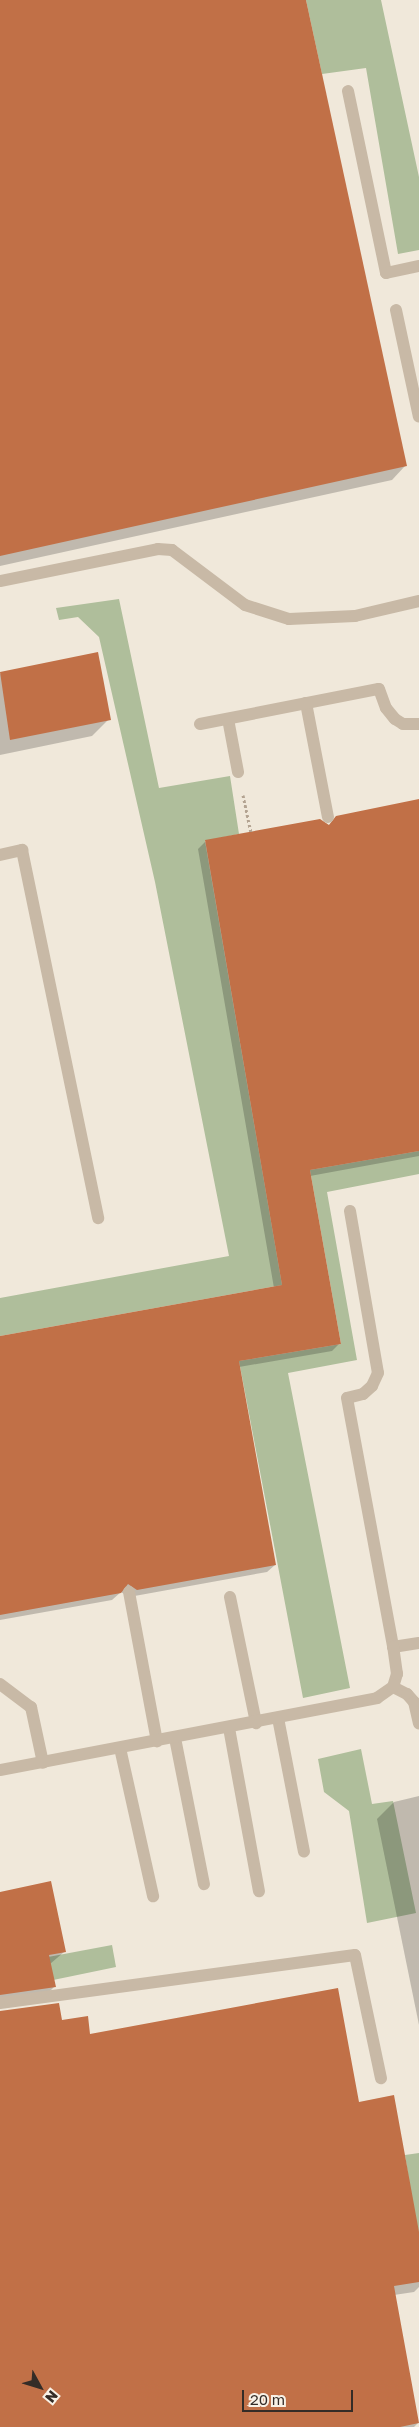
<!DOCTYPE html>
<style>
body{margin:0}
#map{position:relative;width:419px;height:2427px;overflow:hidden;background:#f0e8da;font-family:"Golos Text",sans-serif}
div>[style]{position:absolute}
.green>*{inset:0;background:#afbe9b}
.shadow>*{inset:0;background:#0003}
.building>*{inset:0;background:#c17047}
.path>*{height:3px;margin-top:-1.5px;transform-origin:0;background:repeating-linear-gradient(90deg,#b3a391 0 2.5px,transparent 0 5px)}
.service>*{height:12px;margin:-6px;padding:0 6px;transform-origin:6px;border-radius:6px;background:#c8b9a6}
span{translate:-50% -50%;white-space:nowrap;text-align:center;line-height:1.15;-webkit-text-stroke:4px #f8f1e6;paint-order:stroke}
.north{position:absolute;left:15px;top:2362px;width:50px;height:50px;-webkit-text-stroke:4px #f8f1e6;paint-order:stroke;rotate:129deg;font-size:14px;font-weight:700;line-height:20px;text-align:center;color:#342c27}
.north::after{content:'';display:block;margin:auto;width:18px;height:22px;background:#342c27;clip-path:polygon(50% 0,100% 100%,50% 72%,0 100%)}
.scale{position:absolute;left:242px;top:2390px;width:111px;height:22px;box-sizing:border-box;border:2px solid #342c27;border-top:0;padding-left:6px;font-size:15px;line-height:18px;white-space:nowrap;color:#342c27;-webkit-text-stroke:4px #f8f1e6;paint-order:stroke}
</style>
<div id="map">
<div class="green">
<div style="clip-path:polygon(306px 0,381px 0,419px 177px,419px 250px,398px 254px,366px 68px,322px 74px)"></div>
<div style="clip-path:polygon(119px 599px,159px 788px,230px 776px,239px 834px,205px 841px,282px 1285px,0 1336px,0 1298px,229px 1256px,155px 882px,99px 637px,78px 617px,59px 620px,56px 608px)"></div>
<div style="clip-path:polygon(419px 1151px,419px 1174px,327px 1192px,357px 1360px,288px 1373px,350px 1688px,303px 1698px,239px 1361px,341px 1344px,310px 1170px)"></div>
<div style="clip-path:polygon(361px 1749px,372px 1804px,393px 1801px,416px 1913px,367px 1923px,349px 1811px,324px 1792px,318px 1759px)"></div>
<div style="clip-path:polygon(112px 1945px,116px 1967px,0 1991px,0 1966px)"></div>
<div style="clip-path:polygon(419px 2153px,419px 2247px,405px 2155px)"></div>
</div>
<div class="shadow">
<div style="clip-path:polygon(11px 0,305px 0,405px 466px,392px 480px,0 566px,0 2px)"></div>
<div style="clip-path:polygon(97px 654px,109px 719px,92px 736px,0 755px,0 674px)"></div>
<div style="clip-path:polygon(419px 801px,419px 1156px,310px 1176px,340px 1343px,332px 1351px,239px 1367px,275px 1565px,267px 1572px,129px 1597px,121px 1592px,112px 1600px,0 1620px,0 1337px,274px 1288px,198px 849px,205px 842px,328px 826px,337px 817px)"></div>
<div style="clip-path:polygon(419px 1796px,419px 2025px,377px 1819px,394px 1802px)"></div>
<div style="clip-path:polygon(0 1893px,64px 1952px,50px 1964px,54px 1987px,42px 1999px,0 2005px)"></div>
<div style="clip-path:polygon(0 2011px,61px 2022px,89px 2035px,358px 2104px,419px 2240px,419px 2287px,414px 2292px,394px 2295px,418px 2423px,414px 2427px,0 2427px)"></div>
</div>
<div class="building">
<div style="clip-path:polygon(0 0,306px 0,407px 466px,0 556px)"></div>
<div style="clip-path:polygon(98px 652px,111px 720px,10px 740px,0 672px)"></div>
<div style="clip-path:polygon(419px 799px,419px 1151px,310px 1170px,341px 1344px,239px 1361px,276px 1565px,137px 1590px,128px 1584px,121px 1593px,0 1615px,0 1336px,282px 1285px,205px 840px,320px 819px,329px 825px,336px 816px)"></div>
<div style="clip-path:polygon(51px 1881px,66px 1952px,49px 1955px,56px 1987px,0 1995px,0 1892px)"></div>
<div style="clip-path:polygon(338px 1988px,359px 2102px,394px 2095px,419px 2232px,419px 2282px,394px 2286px,419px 2423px,400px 2427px,0 2427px,0 2011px,59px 2003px,62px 2020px,88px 2016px,90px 2034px)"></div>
</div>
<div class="path">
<div style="left:243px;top:795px;width:38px;rotate:78deg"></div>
</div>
<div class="service">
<div style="left:348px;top:91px;width:186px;rotate:78.2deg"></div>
<div style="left:386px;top:273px;width:34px;rotate:-12deg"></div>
<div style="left:396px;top:310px;width:109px;rotate:77.9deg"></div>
<div style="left:0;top:581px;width:161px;rotate:-11.4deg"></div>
<div style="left:158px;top:549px;width:14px;rotate:4deg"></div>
<div style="left:172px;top:550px;width:91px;rotate:37deg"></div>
<div style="left:245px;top:605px;width:46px;rotate:17.7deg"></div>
<div style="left:289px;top:619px;width:66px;rotate:-2.6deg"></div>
<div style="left:355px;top:616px;width:66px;rotate:-13.2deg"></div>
<div style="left:306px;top:703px;width:116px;rotate:79.1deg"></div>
<div style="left:228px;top:719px;width:54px;rotate:79.3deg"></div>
<div style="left:200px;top:724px;width:182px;rotate:-11.1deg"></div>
<div style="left:379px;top:689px;width:20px;rotate:70deg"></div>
<div style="left:386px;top:708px;width:14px;rotate:51deg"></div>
<div style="left:395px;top:719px;width:9px;rotate:32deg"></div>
<div style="left:403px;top:724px;width:16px"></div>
<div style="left:0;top:855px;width:23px;rotate:-13deg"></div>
<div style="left:22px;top:850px;width:376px;rotate:78.3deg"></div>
<div style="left:350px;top:1211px;width:164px;rotate:80.2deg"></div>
<div style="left:378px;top:1373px;width:14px;rotate:115deg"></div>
<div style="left:372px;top:1386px;width:12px;rotate:138deg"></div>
<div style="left:363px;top:1394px;width:16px;rotate:166deg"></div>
<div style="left:347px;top:1398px;width:253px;rotate:79.5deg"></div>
<div style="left:393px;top:1647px;width:26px;rotate:-9deg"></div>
<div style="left:129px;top:1592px;width:152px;rotate:79.4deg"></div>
<div style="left:230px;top:1597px;width:129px;rotate:78.3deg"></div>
<div style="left:0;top:1684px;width:39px;rotate:37deg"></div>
<div style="left:31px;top:1707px;width:57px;rotate:77.9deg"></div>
<div style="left:393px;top:1687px;width:16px;rotate:27deg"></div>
<div style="left:407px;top:1694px;width:11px;rotate:49deg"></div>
<div style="left:414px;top:1702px;width:22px;rotate:77deg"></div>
<div style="left:278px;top:1718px;width:136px;rotate:79deg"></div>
<div style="left:229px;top:1728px;width:166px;rotate:79.6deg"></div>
<div style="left:175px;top:1738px;width:149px;rotate:78.8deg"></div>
<div style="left:120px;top:1748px;width:152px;rotate:77.4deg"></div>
<div style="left:0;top:1770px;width:384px;rotate:-10.8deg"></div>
<div style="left:377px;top:1698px;width:19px;rotate:-35deg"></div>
<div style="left:393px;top:1687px;width:14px;rotate:-73deg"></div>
<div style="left:397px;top:1674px;width:27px;rotate:-98deg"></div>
<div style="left:0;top:2003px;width:358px;rotate:-7.7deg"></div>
<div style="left:355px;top:1955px;width:126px;rotate:78.1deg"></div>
</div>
<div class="north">N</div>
<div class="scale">20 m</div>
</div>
